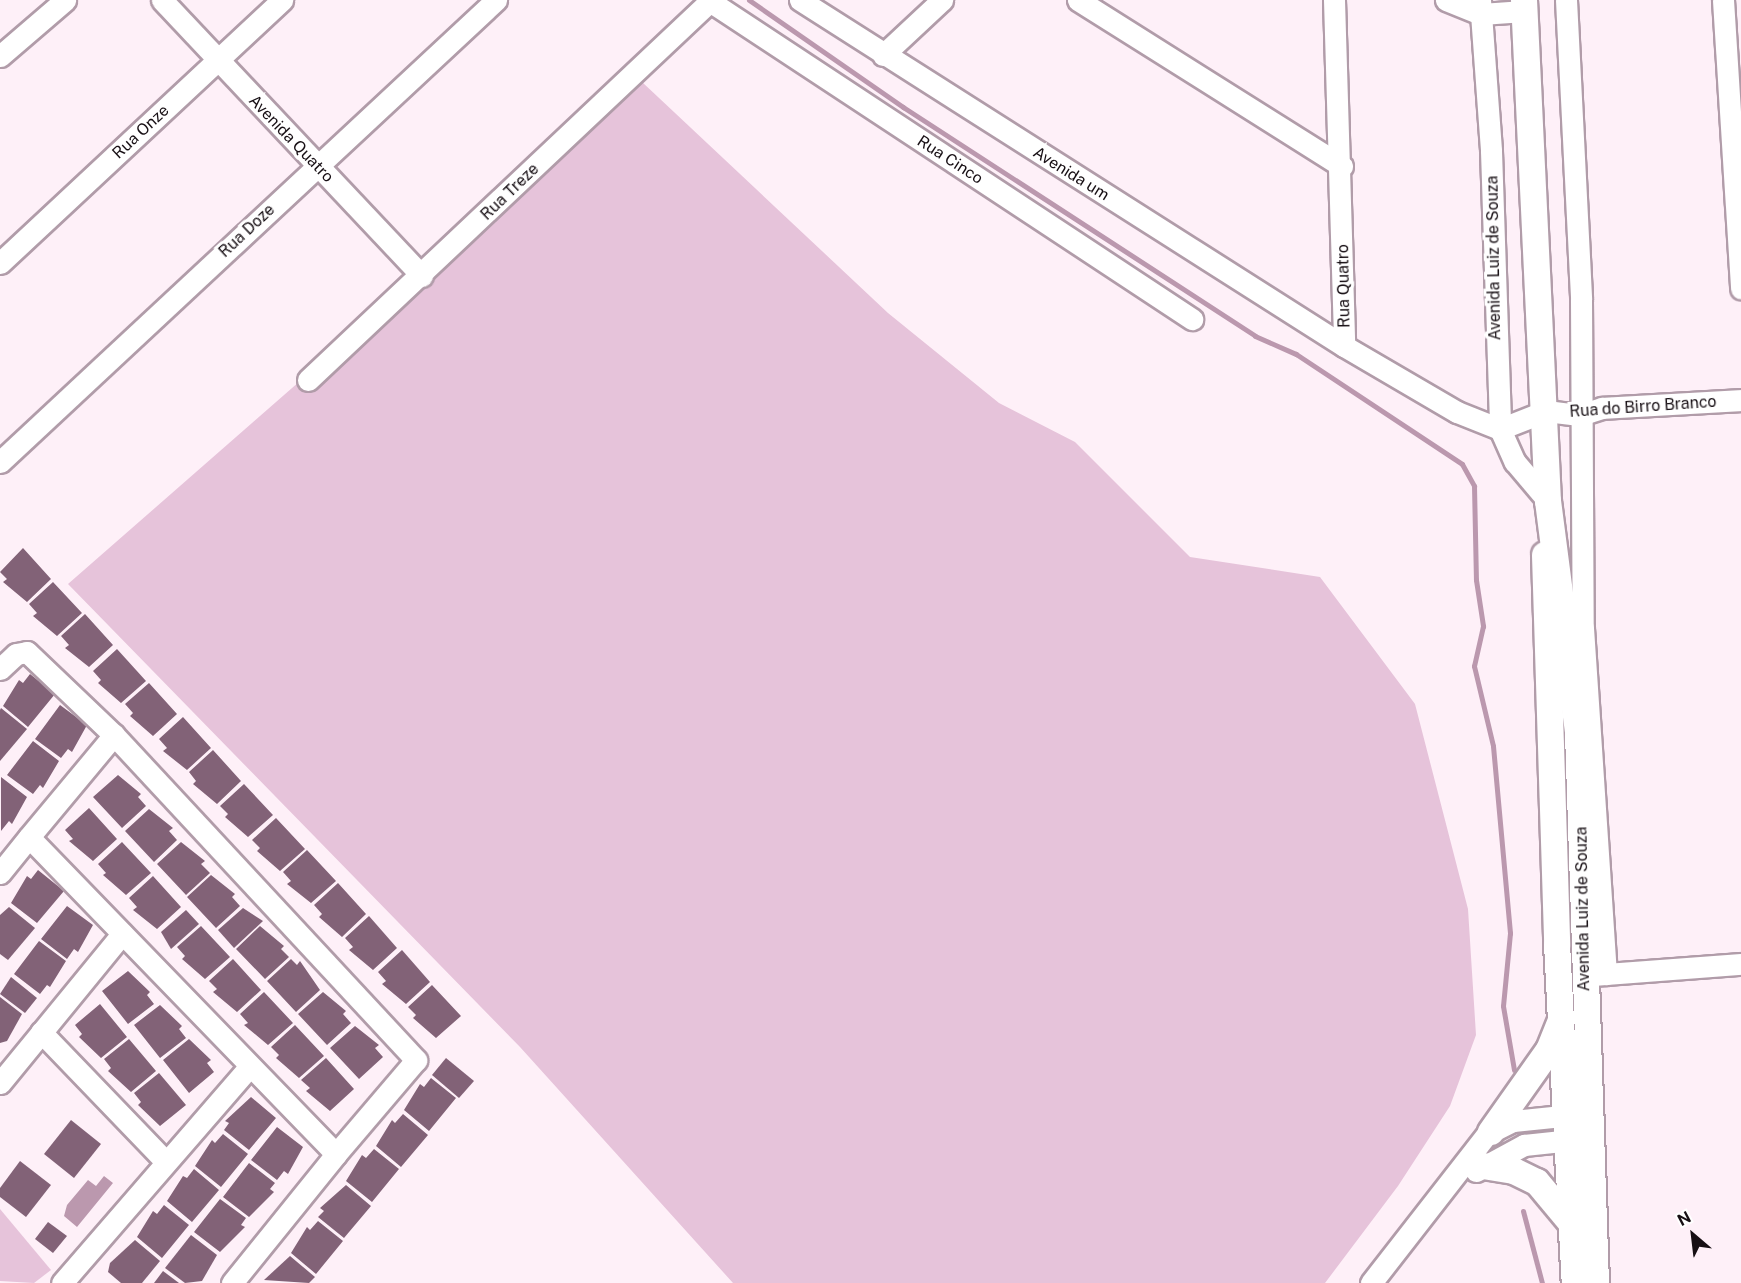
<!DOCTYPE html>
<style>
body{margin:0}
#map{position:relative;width:1741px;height:1283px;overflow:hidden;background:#fef0f8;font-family:"Public Sans",sans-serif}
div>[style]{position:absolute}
.green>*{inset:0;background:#e6c3da}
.water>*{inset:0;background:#bb98ae}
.stream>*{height:5px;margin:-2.5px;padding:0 2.5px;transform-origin:2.5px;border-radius:2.5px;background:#bb98ae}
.building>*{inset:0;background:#826277}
.roads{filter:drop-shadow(2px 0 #b19ca9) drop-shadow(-2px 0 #b19ca9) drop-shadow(0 2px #b19ca9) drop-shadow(0 -2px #b19ca9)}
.minor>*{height:21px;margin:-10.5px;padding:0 10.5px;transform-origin:10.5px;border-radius:10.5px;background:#fff}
.major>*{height:26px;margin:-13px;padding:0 13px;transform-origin:13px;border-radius:13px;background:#fff}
span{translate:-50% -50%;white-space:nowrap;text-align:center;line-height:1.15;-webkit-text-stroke:6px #fff;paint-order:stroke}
.street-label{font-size:16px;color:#170f14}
.north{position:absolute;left:1663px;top:1205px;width:60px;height:60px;-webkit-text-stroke:4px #fff;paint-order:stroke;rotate:332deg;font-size:16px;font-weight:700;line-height:24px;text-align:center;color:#170f14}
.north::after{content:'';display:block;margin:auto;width:21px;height:27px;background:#170f14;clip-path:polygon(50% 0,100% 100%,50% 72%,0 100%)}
</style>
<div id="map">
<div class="green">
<div style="clip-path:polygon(642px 82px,888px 313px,999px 403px,1075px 442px,1190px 557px,1320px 577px,1415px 704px,1468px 909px,1476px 1035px,1450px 1106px,1398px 1186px,1325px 1283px,733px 1283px,520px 1047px,68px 584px)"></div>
<div style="clip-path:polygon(0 1209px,51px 1270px,34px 1283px,0 1281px)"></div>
</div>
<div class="water">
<div style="clip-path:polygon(104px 1176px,113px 1183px,77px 1227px,64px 1216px,67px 1205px,88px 1180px,96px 1186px)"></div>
</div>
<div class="stream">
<div style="left:749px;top:0;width:188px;rotate:34.8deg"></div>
<div style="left:903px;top:107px;width:420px;rotate:33deg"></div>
<div style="left:1255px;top:336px;width:45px;rotate:23.7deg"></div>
<div style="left:1296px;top:354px;width:199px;rotate:33.5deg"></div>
<div style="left:1462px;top:464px;width:25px;rotate:61deg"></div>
<div style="left:1474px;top:486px;width:94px;rotate:88.8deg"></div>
<div style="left:1476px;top:580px;width:47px;rotate:81.3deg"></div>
<div style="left:1483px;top:626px;width:41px;rotate:102.7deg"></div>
<div style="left:1474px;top:666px;width:82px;rotate:76.6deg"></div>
<div style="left:1493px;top:746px;width:188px;rotate:84.8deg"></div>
<div style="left:1510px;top:933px;width:73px;rotate:95.5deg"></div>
<div style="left:1503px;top:1006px;width:65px;rotate:80.2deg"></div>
<div style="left:1523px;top:1211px;width:74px;rotate:75.2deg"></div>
</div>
<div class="building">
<div style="clip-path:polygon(23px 548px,51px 579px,27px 602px,3px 582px,7px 579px,0 572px)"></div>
<div style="clip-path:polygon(53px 582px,82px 613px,57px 636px,33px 616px,37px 613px,29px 604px)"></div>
<div style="clip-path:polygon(85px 614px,113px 645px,89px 667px,65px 648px,69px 645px,61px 636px)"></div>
<div style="clip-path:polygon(117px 649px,146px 681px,121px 703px,98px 683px,101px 680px,93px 671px)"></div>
<div style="clip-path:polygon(30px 674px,55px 694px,28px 727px,3px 706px,19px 680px,23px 683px)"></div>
<div style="clip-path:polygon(149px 683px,177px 714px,153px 736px,130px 716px,133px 713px,125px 704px)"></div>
<div style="clip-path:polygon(60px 705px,87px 725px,72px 752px,68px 749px,61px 758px,35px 739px)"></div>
<div style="clip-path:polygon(1px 708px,27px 729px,0 761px,0 710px)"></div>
<div style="clip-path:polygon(183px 717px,211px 748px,187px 770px,163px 751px,167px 748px,159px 739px)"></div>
<div style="clip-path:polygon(33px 741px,59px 761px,43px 788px,40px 785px,33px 794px,7px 775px)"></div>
<div style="clip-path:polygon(213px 750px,241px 781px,217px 804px,193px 784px,196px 781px,189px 772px)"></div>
<div style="clip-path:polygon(118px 775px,141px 794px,138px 797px,146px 806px,122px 828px,93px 797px)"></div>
<div style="clip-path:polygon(1px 777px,27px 797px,12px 824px,9px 821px,1px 831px)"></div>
<div style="clip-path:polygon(244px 784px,273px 815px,248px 837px,225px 817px,228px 814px,220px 806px)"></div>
<div style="clip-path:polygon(89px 808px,117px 839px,93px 861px,69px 841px,73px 839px,65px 830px)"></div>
<div style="clip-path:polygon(149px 809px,173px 828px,169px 831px,177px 840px,154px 862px,125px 831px)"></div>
<div style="clip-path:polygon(276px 818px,305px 849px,280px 871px,257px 851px,260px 848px,252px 840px)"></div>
<div style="clip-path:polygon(122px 842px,151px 873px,126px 895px,103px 875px,106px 873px,98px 864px)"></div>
<div style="clip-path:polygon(181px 842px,205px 861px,201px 864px,210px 873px,186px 895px,157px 864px)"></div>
<div style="clip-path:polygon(307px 850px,336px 881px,311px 903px,287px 884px,291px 881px,283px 872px)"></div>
<div style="clip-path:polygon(38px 870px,64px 891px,37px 923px,11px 903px,27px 876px,31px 879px)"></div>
<div style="clip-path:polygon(211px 875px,235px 894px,232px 897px,240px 906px,216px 928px,187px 897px)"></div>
<div style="clip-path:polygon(153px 876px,181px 907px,157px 929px,133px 910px,137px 907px,129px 898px)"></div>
<div style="clip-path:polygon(338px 883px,366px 914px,342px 937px,319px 917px,322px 914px,314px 905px)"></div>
<div style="clip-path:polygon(67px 906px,93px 925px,78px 952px,74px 949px,67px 959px,41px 939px)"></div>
<div style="clip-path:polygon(9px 907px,35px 928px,8px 960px,0 954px,0 915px)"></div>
<div style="clip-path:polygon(243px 908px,263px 921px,234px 948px,218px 930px)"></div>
<div style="clip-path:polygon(186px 910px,199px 924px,171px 949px,161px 932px)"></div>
<div style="clip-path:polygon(369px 916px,397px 948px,373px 970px,349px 950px,353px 947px,345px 938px)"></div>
<div style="clip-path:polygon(201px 926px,230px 957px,205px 979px,182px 959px,185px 956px,177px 947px)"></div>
<div style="clip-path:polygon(260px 926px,284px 946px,281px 949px,289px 957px,265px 979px,236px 949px)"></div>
<div style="clip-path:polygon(39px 941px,66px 961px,50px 987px,47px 985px,40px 994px,14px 974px)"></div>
<div style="clip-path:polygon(402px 950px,430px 982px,406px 1004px,382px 984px,386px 981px,378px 972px)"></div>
<div style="clip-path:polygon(233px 959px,261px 990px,237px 1012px,213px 992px,217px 989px,209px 981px)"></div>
<div style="clip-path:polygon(291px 959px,297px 965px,300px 961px,320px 990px,296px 1012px,267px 981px)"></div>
<div style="clip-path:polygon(128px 971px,150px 992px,147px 995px,154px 1004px,128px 1024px,102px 991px)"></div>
<div style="clip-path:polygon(11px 977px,37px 998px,25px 1013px,0 994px)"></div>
<div style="clip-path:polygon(432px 985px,461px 1016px,436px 1038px,413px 1018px,416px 1015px,408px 1007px)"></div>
<div style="clip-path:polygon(264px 992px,293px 1023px,268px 1045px,244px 1025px,248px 1023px,240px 1014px)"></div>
<div style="clip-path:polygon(323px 992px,346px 1011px,343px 1014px,351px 1023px,327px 1045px,298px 1014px)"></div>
<div style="clip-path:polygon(0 997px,22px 1014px,7px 1041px,0 1043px)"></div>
<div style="clip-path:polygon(100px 1004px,127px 1037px,101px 1058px,79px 1037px,82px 1034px,75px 1025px)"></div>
<div style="clip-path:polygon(160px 1005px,182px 1026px,179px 1029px,186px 1038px,160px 1058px,134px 1025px)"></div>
<div style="clip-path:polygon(295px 1025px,324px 1056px,299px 1078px,276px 1058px,279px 1055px,271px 1047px)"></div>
<div style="clip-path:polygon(355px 1026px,379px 1045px,375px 1048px,383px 1057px,359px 1079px,330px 1048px)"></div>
<div style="clip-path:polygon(129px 1039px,156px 1071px,131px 1092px,108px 1071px,111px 1068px,104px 1059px)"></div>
<div style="clip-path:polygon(189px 1039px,211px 1060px,207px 1063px,214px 1072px,189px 1093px,163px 1060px)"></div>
<div style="clip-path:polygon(326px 1058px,354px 1089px,330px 1111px,306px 1091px,310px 1088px,301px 1080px)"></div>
<div style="clip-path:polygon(446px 1058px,474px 1081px,459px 1098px,432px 1075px)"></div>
<div style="clip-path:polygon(159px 1073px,186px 1105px,160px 1126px,138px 1105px,141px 1102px,134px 1093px)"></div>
<div style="clip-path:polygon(431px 1078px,456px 1098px,429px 1131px,404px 1110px,420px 1084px,424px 1087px)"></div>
<div style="clip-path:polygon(251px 1097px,276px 1118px,249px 1150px,224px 1130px,229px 1123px,225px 1121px)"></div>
<div style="clip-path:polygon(403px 1114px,428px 1135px,401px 1167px,376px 1146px,392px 1120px,395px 1123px)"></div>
<div style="clip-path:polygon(71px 1120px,101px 1144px,74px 1178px,44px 1154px)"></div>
<div style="clip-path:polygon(277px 1127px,303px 1147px,288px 1174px,284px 1171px,277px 1180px,251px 1160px)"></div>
<div style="clip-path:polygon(223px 1134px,248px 1154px,221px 1187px,195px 1166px,212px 1140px,215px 1143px)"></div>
<div style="clip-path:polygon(374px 1149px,399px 1169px,372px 1202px,346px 1181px,362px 1155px,366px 1158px)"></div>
<div style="clip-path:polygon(20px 1161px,51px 1185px,26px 1217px,0 1197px,0 1188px)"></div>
<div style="clip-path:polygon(249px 1163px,275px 1183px,270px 1189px,274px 1192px,249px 1217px,223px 1197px)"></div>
<div style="clip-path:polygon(194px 1169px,219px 1190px,192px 1222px,167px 1201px,183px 1176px,187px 1178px)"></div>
<div style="clip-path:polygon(346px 1185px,371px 1206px,344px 1238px,318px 1217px,324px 1211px,320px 1208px)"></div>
<div style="clip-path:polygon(220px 1199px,246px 1218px,241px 1225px,245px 1227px,220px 1252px,194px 1232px)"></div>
<div style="clip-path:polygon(164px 1205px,189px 1225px,162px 1258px,137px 1237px,153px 1211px,157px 1214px)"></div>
<div style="clip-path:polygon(318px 1221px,343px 1241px,316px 1274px,291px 1253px,307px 1227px,310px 1230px)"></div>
<div style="clip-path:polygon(48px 1222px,67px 1236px,53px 1253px,35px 1239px)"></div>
<div style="clip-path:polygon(191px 1235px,217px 1255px,202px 1281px,185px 1283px,165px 1268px)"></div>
<div style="clip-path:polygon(135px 1240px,160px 1261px,142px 1283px,121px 1283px,108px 1272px,110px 1263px)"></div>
<div style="clip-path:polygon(290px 1256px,315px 1277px,309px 1283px,264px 1280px)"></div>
<div style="clip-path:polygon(163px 1271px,179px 1283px,154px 1283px)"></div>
</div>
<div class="roads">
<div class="minor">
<div style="left:162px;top:0;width:379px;rotate:46.7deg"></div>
<div style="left:708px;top:0;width:580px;rotate:33.39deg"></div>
<div style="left:800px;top:0;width:645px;rotate:32.46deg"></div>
<div style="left:1078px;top:0;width:312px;rotate:32.2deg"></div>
<div style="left:1334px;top:0;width:346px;rotate:88.3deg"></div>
<div style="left:1344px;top:346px;width:131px;rotate:30.3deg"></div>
<div style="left:1457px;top:412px;width:46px;rotate:21.6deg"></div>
<div style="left:1500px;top:429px;width:49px;rotate:-21.4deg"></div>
<div style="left:1546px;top:411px;width:34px;rotate:7deg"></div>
<div style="left:1580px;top:415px;width:23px;rotate:-18deg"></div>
<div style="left:1602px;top:408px;width:139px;rotate:-3.3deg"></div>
<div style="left:1446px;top:0;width:38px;rotate:22deg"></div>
<div style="left:1481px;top:14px;width:43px;rotate:-4deg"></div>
<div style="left:1480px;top:0;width:151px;rotate:85.8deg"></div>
<div style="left:1491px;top:151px;width:278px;rotate:88.1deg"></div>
<div style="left:1500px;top:429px;width:36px;rotate:66deg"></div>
<div style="left:1515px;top:462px;width:51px;rotate:49.8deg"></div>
<div style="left:1566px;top:0;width:300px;rotate:87.1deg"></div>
<div style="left:1581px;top:300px;width:328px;rotate:89.7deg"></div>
<div style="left:1583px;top:628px;width:347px;rotate:86.2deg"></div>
<div style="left:1723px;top:0;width:289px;rotate:86.4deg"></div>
<div style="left:883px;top:55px;width:81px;rotate:-43deg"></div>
<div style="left:0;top:56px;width:86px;rotate:-40.7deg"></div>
<div style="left:0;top:263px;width:386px;rotate:-43deg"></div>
<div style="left:308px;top:380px;width:552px;rotate:-43.31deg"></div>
<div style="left:0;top:462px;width:678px;rotate:-42.97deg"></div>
<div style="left:0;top:669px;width:22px;rotate:-43deg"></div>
<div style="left:16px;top:654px;width:11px;rotate:-10deg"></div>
<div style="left:27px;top:652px;width:120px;rotate:43.7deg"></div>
<div style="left:0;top:873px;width:46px;rotate:-51.1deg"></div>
<div style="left:29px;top:837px;width:133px;rotate:-50.2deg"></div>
<div style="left:114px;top:735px;width:444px;rotate:47.1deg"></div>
<div style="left:416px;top:1060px;width:123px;rotate:130.4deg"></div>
<div style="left:336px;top:1154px;width:441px;rotate:-134.1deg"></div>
<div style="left:1593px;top:975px;width:148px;rotate:-4.3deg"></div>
<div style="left:41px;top:1032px;width:179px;rotate:46.1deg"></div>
<div style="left:0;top:1083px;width:193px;rotate:-50.7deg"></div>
<div style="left:1476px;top:1171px;width:55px;rotate:-28.4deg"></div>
<div style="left:1524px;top:1145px;width:57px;rotate:-6deg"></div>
<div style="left:62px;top:1283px;width:286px;rotate:-49.1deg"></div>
<div style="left:232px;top:1283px;width:166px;rotate:-51.1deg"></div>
<div style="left:1371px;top:1283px;width:189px;rotate:-52.1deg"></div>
<div style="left:1487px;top:1134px;width:29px;rotate:-27deg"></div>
<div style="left:1513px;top:1121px;width:69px;rotate:-5.8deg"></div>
</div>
<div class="major">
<div style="left:1524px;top:0;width:502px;rotate:87.26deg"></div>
<div style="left:1548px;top:501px;width:234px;rotate:82.6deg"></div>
<div style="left:1578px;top:733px;width:550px;rotate:88.13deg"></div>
<div style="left:1545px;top:555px;width:389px;rotate:88.2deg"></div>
<div style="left:1557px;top:944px;width:339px;rotate:87deg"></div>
<div style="left:1491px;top:1132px;width:100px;rotate:-54.7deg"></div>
<div style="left:1549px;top:1050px;width:29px;rotate:-68deg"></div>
<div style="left:1483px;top:1166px;width:31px;rotate:9deg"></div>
<div style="left:1514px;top:1171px;width:25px;rotate:26deg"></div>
<div style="left:1537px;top:1182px;width:55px;rotate:50.2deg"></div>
</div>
</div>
<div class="street-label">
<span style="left:141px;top:132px;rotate:-43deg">Rua Onze</span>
<span style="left:291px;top:139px;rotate:46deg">Avenida Quatro</span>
<span style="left:950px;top:160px;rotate:33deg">Rua Cinco</span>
<span style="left:1071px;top:174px;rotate:32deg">Avenida um</span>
<span style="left:510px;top:192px;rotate:-44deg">Rua Treze</span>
<span style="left:247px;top:231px;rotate:-43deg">Rua Doze</span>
<span style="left:1494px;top:258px;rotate:-91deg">Avenida Luiz de Souza</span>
<span style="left:1344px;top:286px;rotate:-91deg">Rua Quatro</span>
<span style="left:1643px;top:407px;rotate:-4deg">Rua do Birro Branco</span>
<span style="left:1583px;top:909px;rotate:-91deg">Avenida Luiz de Souza</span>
</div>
<div class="north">N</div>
</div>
